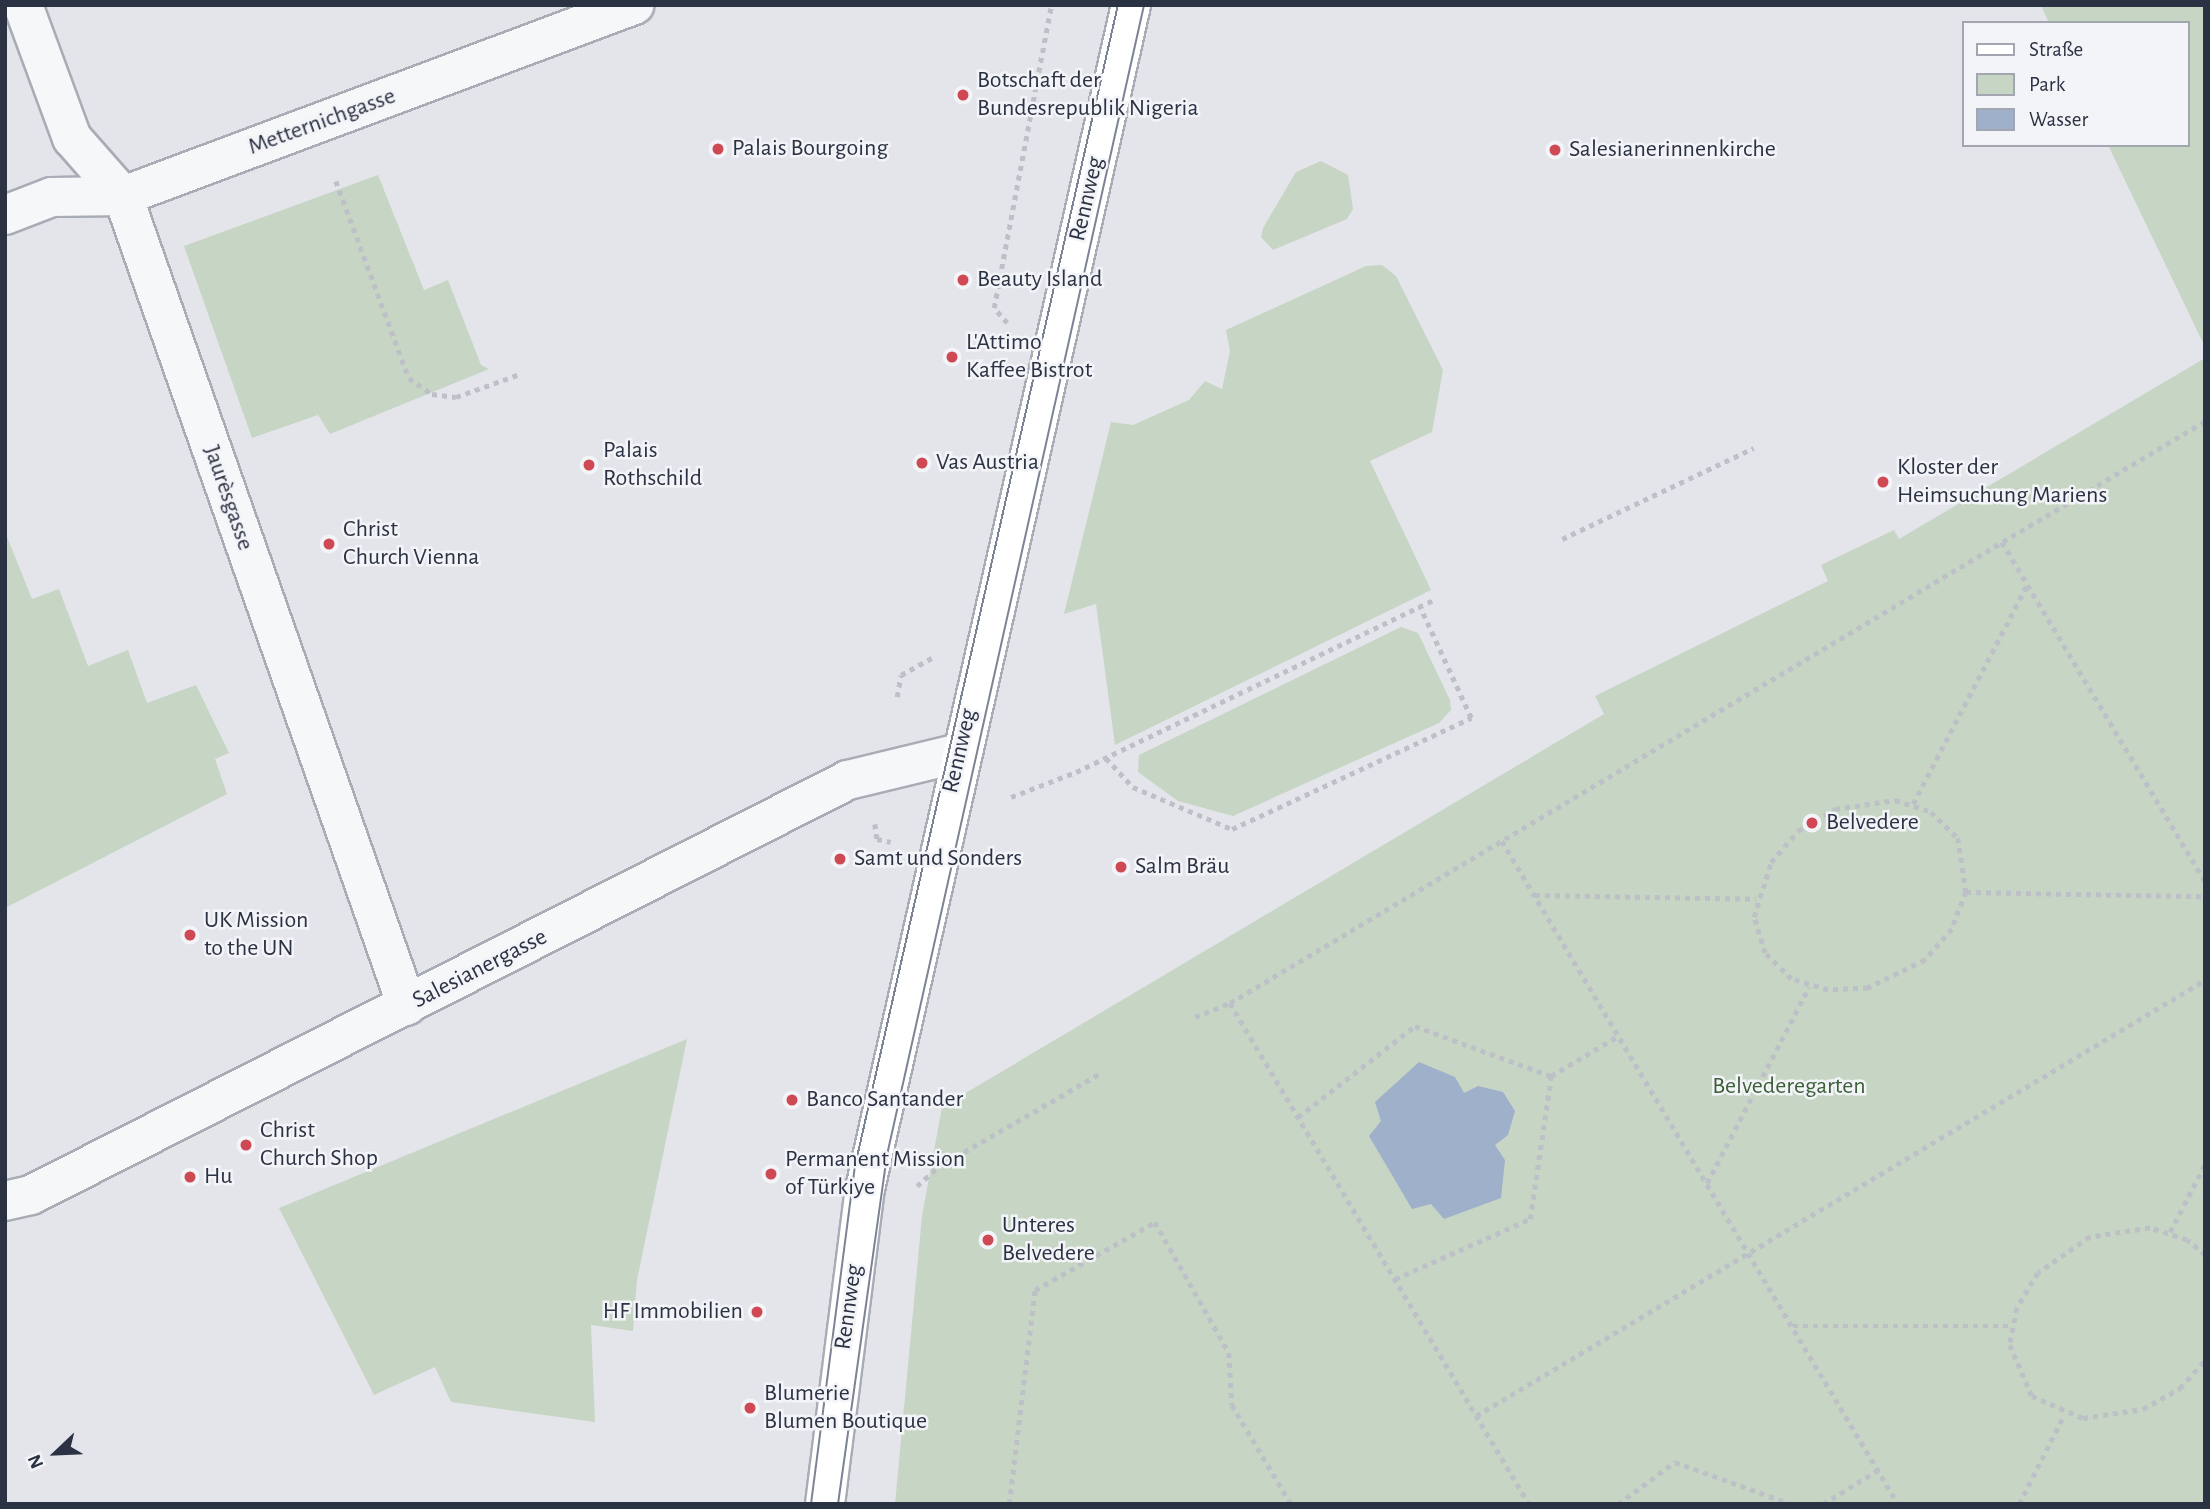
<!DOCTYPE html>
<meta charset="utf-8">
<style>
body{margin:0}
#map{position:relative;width:2210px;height:1509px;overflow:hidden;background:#e3e5eb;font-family:"Alegreya Sans",sans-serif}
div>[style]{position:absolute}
.green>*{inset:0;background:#c7d5c4}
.water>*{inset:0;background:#9eb0ca}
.path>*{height:4.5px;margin-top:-2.25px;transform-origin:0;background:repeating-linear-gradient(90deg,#bdc0c6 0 5px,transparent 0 10px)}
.roads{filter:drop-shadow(2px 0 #a8acb5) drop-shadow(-2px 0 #a8acb5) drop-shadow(0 2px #a8acb5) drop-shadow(0 -2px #a8acb5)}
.street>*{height:38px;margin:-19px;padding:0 19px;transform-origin:19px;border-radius:19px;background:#f6f7f9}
.secondary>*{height:38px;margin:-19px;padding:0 19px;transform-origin:19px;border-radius:19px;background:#fff}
.tram>*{height:2px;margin:-1px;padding:0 1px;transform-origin:1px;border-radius:1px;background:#7c8395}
.dots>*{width:19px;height:19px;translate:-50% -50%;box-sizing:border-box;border:4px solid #f3f4f8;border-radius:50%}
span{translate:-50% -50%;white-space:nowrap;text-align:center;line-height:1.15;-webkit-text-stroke:5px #f3f4f8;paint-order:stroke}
.poi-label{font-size:24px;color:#2b3243}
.left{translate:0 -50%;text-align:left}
.right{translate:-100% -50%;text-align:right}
.street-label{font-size:24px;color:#2b3243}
.park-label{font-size:24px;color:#3c5f38}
.frame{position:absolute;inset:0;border:7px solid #2b3243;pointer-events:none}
.legend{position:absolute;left:1962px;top:21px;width:228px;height:126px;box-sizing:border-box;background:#f3f4f8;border:2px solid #a3a6b0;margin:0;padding:9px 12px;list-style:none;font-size:21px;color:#2b3243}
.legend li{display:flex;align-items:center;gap:14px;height:35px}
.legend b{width:35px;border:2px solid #a3a6b0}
.north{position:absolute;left:21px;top:1418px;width:70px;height:70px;-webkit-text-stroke:5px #f3f4f8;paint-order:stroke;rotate:247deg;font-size:19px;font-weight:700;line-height:28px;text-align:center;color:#2b3243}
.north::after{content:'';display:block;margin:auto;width:24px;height:32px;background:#2b3243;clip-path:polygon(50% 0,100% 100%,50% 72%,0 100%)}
</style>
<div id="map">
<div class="green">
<div style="clip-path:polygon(2041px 5px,2205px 5px,2205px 347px,2108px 145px,2187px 145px,2187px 23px,2049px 23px)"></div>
<div style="clip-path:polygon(1321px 161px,1348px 175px,1353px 209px,1347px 219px,1273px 250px,1261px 237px,1263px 228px,1296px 172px)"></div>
<div style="clip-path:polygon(378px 175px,424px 290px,448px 280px,481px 365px,489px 369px,330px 434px,318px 415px,252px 438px,184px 246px)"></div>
<div style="clip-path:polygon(1382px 265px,1396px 276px,1443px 370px,1432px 432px,1370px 461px,1431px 590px,1115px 745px,1096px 604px,1064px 614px,1111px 422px,1133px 425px,1189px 400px,1205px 381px,1222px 389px,1230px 351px,1226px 330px,1366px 266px)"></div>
<div style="clip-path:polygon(2205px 358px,2205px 1504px,895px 1504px,922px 1216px,942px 1107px,1604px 714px,1595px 696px,1828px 581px,1821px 565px,1894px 530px,1899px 539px)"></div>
<div style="clip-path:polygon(5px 532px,32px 599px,59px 589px,88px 666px,128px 650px,147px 703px,196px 685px,229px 753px,215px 759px,227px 794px,5px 908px)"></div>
<div style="clip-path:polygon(1401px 627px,1418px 633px,1450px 700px,1451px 710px,1439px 723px,1233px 816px,1178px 801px,1138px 772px,1139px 755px)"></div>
<div style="clip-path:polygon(687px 1039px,637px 1280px,633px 1331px,591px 1325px,595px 1422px,451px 1402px,435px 1367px,374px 1395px,279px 1208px)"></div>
</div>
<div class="water">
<div style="clip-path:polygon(1419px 1062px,1455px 1077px,1464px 1093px,1478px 1086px,1503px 1092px,1515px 1111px,1508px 1135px,1495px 1145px,1505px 1160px,1501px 1198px,1444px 1219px,1431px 1204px,1412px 1209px,1369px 1136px,1381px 1121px,1375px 1102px)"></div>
</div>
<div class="path">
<div style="left:336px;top:181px;width:210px;rotate:69.7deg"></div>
<div style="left:409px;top:378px;width:28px;rotate:35deg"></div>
<div style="left:432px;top:394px;width:24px;rotate:7deg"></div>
<div style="left:456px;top:397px;width:65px;rotate:-19.8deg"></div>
<div style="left:1007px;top:323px;width:20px;rotate:-131deg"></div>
<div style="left:994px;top:308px;width:308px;rotate:-79.3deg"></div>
<div style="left:1562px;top:539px;width:212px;rotate:-25.4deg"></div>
<div style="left:2002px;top:542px;width:395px;rotate:59.1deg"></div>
<div style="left:897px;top:697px;width:22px;rotate:-80deg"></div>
<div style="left:901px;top:675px;width:38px;rotate:-29deg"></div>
<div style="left:1106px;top:758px;width:40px;rotate:47deg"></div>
<div style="left:1133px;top:787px;width:108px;rotate:23deg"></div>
<div style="left:1232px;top:829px;width:264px;rotate:-24.9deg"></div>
<div style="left:1471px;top:718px;width:122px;rotate:-114.7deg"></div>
<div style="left:1011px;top:797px;width:70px;rotate:-21deg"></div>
<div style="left:1076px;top:772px;width:399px;rotate:-25.7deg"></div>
<div style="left:1895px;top:800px;width:38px;rotate:18deg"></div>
<div style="left:1931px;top:812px;width:37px;rotate:44deg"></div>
<div style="left:1958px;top:838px;width:55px;rotate:81.6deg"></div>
<div style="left:1966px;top:892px;width:40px;rotate:111deg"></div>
<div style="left:1952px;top:929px;width:41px;rotate:131.1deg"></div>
<div style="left:1925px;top:960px;width:64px;rotate:153.8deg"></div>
<div style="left:1868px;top:988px;width:40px;rotate:177.1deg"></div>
<div style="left:1828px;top:990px;width:39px;rotate:-163deg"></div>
<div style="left:1791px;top:979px;width:37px;rotate:-135deg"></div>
<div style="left:1765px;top:953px;width:38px;rotate:-107deg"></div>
<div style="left:1754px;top:917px;width:58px;rotate:-72.8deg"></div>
<div style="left:1771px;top:862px;width:41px;rotate:-48.9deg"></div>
<div style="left:1798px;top:831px;width:43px;rotate:-30.7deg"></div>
<div style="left:1835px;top:809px;width:61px;rotate:-8.5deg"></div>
<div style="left:1913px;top:804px;width:247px;rotate:-62.5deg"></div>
<div style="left:875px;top:824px;width:15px;rotate:82deg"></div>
<div style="left:877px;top:839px;width:14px;rotate:12deg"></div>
<div style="left:1502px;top:841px;width:772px;rotate:59.15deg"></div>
<div style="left:1966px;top:892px;width:239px;rotate:1deg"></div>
<div style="left:1535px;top:895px;width:221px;rotate:1deg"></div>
<div style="left:1230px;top:1003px;width:583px;rotate:59.17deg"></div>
<div style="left:1195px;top:1017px;width:38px;rotate:-22deg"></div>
<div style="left:1230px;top:1003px;width:1135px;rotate:-30.83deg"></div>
<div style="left:1298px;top:1117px;width:148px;rotate:-37.9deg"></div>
<div style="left:1415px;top:1026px;width:145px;rotate:20.2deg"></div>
<div style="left:1707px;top:1183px;width:221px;rotate:-62.5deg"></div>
<div style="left:917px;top:1186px;width:28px;rotate:-42deg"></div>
<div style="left:938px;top:1167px;width:188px;rotate:-30deg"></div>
<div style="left:2170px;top:1232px;width:76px;rotate:-62.8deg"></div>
<div style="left:2205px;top:1255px;width:23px;rotate:-140deg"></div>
<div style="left:2187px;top:1240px;width:39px;rotate:-162deg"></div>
<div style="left:2150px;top:1228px;width:61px;rotate:171.5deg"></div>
<div style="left:2090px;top:1237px;width:63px;rotate:145.3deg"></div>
<div style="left:2038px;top:1273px;width:41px;rotate:121deg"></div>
<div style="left:2017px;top:1308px;width:38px;rotate:101deg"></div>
<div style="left:2010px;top:1345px;width:56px;rotate:66.7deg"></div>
<div style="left:2032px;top:1396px;width:56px;rotate:23.3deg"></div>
<div style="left:2083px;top:1418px;width:61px;rotate:-8.5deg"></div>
<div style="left:2143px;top:1409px;width:43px;rotate:-29.6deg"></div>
<div style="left:2180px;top:1388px;width:38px;rotate:-48deg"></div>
<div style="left:1395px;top:1279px;width:148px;rotate:-24deg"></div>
<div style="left:1530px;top:1219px;width:145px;rotate:-81.6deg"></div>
<div style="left:1551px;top:1076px;width:78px;rotate:-30.8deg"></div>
<div style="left:1793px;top:1326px;width:219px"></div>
<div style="left:1476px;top:1416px;width:849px;rotate:-30.88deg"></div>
<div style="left:1009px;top:1504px;width:216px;rotate:-83.1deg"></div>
<div style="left:1035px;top:1290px;width:138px;rotate:-29.5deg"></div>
<div style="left:1155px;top:1222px;width:150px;rotate:60.5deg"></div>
<div style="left:1229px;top:1353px;width:52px;rotate:86.7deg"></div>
<div style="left:1232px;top:1405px;width:115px;rotate:59.2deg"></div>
<div style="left:1618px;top:1504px;width:71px;rotate:-36.4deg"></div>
<div style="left:1675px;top:1462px;width:123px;rotate:19.9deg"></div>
<div style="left:1823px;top:1504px;width:65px;rotate:-31.7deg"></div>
<div style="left:2019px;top:1504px;width:100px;rotate:-63.2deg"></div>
</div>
<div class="roads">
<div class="street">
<div style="left:23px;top:5px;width:142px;rotate:69.8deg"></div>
<div style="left:72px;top:138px;width:77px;rotate:48.7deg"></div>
<div style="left:123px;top:196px;width:858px;rotate:70.68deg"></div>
<div style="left:5px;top:215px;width:50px;rotate:-21deg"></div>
<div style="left:52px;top:197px;width:71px;rotate:-0.8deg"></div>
<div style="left:123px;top:196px;width:546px;rotate:-20.49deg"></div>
<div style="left:5px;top:1201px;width:27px;rotate:-13deg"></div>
<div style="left:31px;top:1195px;width:916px;rotate:-26.93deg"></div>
<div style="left:848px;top:780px;width:115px;rotate:-13.6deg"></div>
</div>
<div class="secondary">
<div style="left:825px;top:1504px;width:318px;rotate:-82.8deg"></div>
<div style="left:865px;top:1189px;width:1214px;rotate:-77.34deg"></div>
</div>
</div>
<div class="tram">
<div style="left:811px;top:1504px;width:341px;rotate:-82.6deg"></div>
<div style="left:855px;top:1166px;width:1190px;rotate:-77.24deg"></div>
<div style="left:838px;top:1504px;width:352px;rotate:-82deg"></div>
<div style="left:887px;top:1155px;width:1178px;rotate:-77.4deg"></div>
</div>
<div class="dots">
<div style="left:963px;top:95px;background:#ce4953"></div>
<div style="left:718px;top:149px;background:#ce4953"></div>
<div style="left:1555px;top:150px;background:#ce4953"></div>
<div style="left:963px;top:280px;background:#ce4953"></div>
<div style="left:952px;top:357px;background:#ce4953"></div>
<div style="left:922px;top:463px;background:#ce4953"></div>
<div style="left:589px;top:465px;background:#ce4953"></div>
<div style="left:1883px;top:482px;background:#ce4953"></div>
<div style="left:329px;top:544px;background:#ce4953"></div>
<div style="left:1812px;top:823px;background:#ce4953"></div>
<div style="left:840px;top:859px;background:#ce4953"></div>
<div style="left:1121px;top:867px;background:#ce4953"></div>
<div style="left:190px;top:935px;background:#ce4953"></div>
<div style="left:792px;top:1100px;background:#ce4953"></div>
<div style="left:246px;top:1145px;background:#ce4953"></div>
<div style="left:771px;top:1174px;background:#ce4953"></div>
<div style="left:190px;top:1177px;background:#ce4953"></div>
<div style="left:988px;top:1240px;background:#ce4953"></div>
<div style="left:757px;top:1312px;background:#ce4953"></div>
<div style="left:750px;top:1408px;background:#ce4953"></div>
</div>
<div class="poi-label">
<span class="left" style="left:977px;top:95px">Botschaft der<br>Bundesrepublik Nigeria</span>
<span class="left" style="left:732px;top:149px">Palais Bourgoing</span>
<span class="left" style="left:1569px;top:150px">Salesianerinnenkirche</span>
<span class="left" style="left:977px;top:280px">Beauty Island</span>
<span class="left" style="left:966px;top:357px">L'Attimo<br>Kaffee Bistrot</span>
<span class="left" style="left:603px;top:465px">Palais<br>Rothschild</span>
<span class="left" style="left:936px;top:463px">Vas Austria</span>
<span class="left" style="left:1897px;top:482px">Kloster der<br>Heimsuchung Mariens</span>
<span class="left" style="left:343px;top:544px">Christ<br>Church Vienna</span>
<span class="left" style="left:1826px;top:823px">Belvedere</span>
<span class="left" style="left:854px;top:859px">Samt und Sonders</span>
<span class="left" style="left:1135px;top:867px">Salm Bräu</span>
<span class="left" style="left:204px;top:935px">UK Mission<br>to the UN</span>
<span class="left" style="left:806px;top:1100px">Banco Santander</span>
<span class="left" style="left:260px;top:1145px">Christ<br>Church Shop</span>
<span class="left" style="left:785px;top:1174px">Permanent Mission<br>of Türkiye</span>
<span class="left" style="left:204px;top:1177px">Hu</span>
<span class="left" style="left:1002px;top:1240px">Unteres<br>Belvedere</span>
<span class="right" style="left:743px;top:1312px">HF Immobilien</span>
<span class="left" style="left:764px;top:1408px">Blumerie<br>Blumen Boutique</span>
</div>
<div class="street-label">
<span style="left:322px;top:122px;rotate:-20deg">Metternichgasse</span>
<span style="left:1087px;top:199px;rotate:-77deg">Rennweg</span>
<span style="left:228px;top:498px;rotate:71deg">Jaurèsgasse</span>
<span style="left:960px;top:751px;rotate:-77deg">Rennweg</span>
<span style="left:480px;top:969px;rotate:-27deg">Salesianergasse</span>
<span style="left:849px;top:1307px;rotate:-82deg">Rennweg</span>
</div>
<div class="park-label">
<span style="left:1789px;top:1087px">Belvederegarten</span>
</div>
<div class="frame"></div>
<ul class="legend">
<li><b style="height:9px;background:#fff"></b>Straße</li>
<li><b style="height:19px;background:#c7d5c4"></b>Park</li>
<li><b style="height:19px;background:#9eb0ca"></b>Wasser</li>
</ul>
<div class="north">N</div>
</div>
